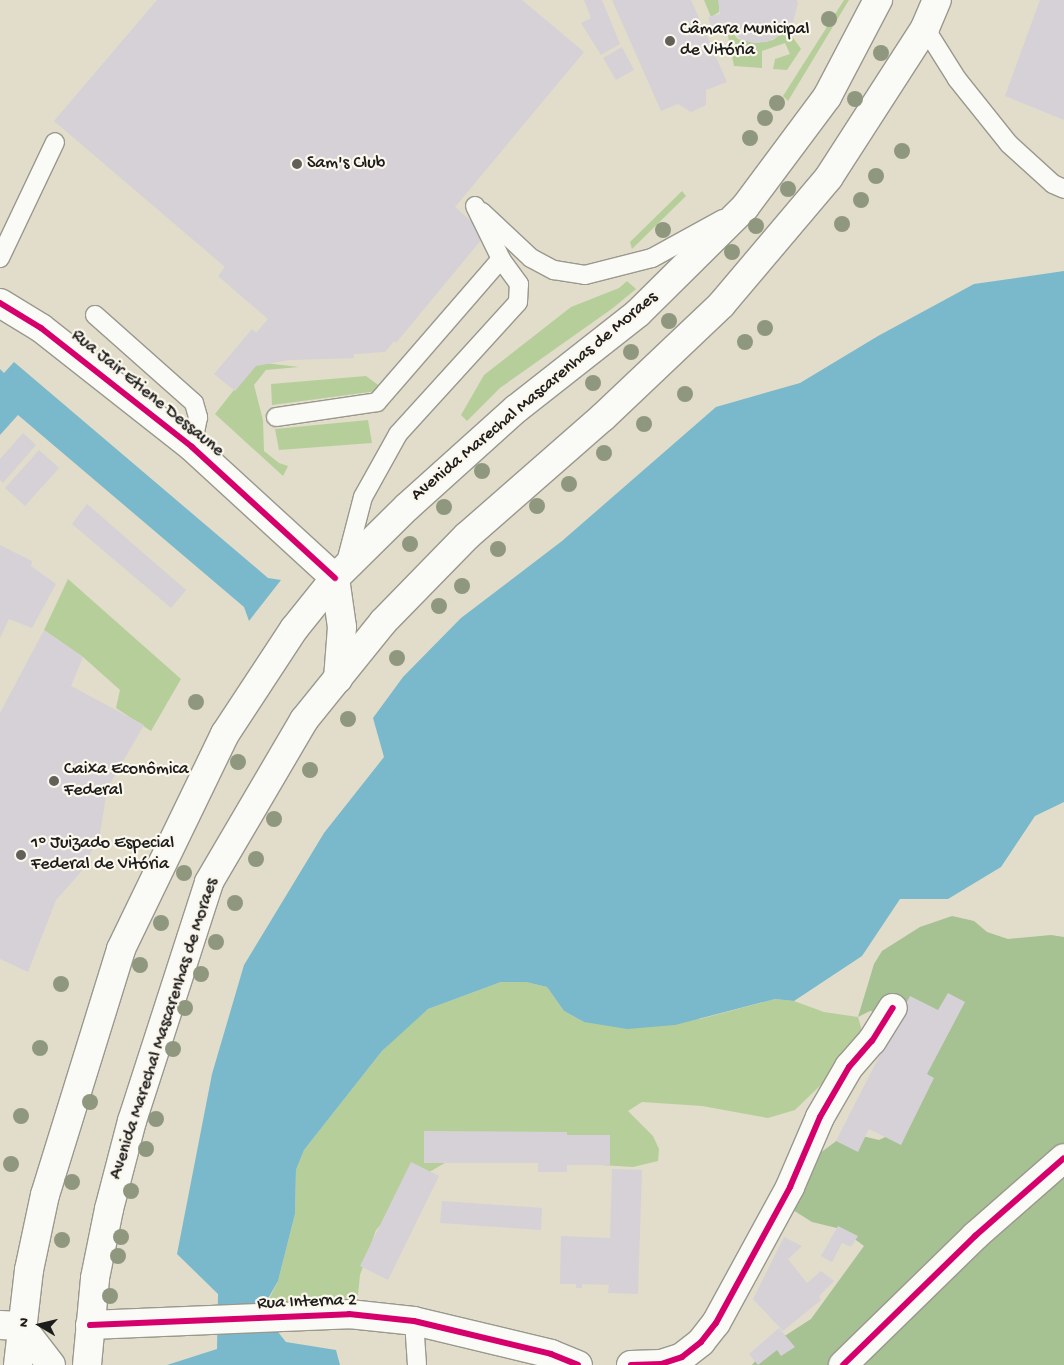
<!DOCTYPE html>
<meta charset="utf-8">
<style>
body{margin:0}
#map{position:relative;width:1064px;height:1365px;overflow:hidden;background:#e1ddca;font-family:"Gochi Hand",sans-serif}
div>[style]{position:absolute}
.green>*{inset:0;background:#b6cf9a}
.forest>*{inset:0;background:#a6c192}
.water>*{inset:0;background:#79b9cb}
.building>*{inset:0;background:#d5d1d7}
.roads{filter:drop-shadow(1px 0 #9a988d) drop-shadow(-1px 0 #9a988d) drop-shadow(0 1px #9a988d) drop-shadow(0 -1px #9a988d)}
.service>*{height:18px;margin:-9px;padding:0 9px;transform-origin:9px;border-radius:9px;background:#fafaf7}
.minor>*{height:28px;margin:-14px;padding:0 14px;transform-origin:14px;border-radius:14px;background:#fafaf7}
.tertiary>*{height:28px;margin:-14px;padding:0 14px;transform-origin:14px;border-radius:14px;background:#fafaf7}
.secondary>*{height:28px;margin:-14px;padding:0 14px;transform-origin:14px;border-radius:14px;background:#fafaf7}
.cycleway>*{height:6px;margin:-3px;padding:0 3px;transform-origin:3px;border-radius:3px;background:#d6006c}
.trees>*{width:16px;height:16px;margin:-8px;border-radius:50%;background:#8f987e}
.dots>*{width:14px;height:14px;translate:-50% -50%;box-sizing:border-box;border:2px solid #fbf7ec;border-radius:50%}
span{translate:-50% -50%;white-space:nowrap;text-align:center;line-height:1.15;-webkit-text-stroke:4.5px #fbf7ec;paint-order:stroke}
.poi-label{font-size:18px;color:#1c1c1c}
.left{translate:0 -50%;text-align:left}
.street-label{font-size:18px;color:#1c1c1c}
.north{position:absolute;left:15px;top:1300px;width:50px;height:50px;-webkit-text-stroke:4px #fbf7ec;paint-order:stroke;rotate:279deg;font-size:14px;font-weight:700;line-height:20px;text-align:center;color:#1c1c1c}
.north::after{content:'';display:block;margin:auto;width:18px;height:22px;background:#1c1c1c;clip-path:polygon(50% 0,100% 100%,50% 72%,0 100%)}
</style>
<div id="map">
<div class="green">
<div style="clip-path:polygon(704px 0,719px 0,719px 12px,711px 17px)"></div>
<div style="clip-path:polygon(844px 0,849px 0,788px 101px,783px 96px)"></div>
<div style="clip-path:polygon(726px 26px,738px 39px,756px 43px,773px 40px,787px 29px,801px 49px,787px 70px,773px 69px,775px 59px,790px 54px,785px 43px,762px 51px,762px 68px,734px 66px)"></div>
<div style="clip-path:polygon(682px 191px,686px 196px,632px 249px,630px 242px)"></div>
<div style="clip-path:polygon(627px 281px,636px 289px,613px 308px,500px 388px,467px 421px,461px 415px,484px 375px,571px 307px,619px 288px)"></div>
<div style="clip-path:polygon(256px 362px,299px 367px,266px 370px,254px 385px,263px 420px,264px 451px,279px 463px,288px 466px,283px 476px,215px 414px)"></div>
<div style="clip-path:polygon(366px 376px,385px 390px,272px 405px,271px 384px)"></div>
<div style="clip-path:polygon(368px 420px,372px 443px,279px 450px,275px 429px)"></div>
<div style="clip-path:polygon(68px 579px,181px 679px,151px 731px,116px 708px,120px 690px,83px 657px,44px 630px)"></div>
<div style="clip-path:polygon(501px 982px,526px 982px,547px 987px,564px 1011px,584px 1022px,700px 1019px,775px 999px,794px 1001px,824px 1012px,858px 1017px,868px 1051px,828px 1078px,795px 1110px,768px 1118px,702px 1106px,642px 1102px,628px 1111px,653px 1136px,659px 1149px,658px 1161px,633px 1167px,457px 1156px,424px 1175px,376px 1230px,360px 1275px,358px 1295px,347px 1304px,265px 1307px,278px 1281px,295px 1214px,296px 1170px,304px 1150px,382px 1051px,409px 1024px,428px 1009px)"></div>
</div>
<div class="forest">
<div style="clip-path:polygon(952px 916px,974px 921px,987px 932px,1008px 939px,1051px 935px,1064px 937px,1064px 1365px,752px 1365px,766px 1348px,811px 1319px,864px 1246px,841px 1229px,812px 1222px,793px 1210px,816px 1156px,839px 1139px,858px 1135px,879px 1140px,904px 1128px,885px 1012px,870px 1011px,858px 1017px,874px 964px,882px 951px,920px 927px)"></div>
</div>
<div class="water">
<div style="clip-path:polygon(1064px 271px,1064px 802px,1035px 816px,1001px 867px,948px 899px,900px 899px,862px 956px,794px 1001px,775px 999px,675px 1025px,627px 1029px,584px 1022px,564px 1011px,547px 987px,526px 982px,501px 982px,428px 1009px,382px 1051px,304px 1150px,296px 1170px,295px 1214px,278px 1281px,261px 1311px,286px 1342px,336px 1350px,340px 1365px,167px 1365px,217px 1349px,218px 1294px,177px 1254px,212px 1074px,244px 965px,324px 833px,384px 757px,373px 718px,403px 677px,461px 618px,562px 541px,716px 407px,800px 383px,878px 336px,974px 284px)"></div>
<div style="clip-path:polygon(14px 362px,268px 578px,281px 580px,249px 621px,244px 607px,18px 415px,0 435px,0 369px,4px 373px)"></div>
</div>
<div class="building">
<div style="clip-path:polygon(157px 0,522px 0,584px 52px,455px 207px,486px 234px,396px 343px,394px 341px,385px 352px,354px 354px,354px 358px,289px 360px,256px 366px,235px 391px,214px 374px,252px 329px,256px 333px,268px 319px,218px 276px,225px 267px,54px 121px)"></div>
<div style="clip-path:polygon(584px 0,602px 0,620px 44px,601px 55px,581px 23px,591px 18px)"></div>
<div style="clip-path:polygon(612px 0,691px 0,727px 82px,706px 90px,706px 105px,691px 112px,678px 104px,661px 111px)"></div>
<div style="clip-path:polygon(718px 0,797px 0,798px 3px,793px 22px,784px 33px,767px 42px,753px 43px,741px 39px,725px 26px,712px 30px,708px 17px,720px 14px)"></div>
<div style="clip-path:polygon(1040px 0,1064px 0,1064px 120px,1005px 96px)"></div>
<div style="clip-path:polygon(622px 47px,634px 70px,616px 80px,603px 58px)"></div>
<div style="clip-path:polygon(23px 433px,36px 445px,3px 483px,0 480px,0 459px)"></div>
<div style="clip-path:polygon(39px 450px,59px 468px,25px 506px,5px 488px)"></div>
<div style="clip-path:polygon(87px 504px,186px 590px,171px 608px,72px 524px)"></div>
<div style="clip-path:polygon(0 545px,32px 561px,31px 566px,56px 584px,32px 628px,9px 619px,0 638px)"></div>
<div style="clip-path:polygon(44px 630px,83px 657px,71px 686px,144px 725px,107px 789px,100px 834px,81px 872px,56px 900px,28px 972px,0 959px,0 713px)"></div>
<div style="clip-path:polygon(948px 993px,965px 1002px,927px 1074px,934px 1078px,901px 1145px,869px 1129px,858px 1152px,836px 1141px,910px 996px,938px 1010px)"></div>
<div style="clip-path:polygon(424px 1131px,567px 1132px,567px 1135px,610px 1135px,610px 1165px,567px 1165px,567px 1172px,538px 1172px,538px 1163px,424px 1163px)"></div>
<div style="clip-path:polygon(411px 1162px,439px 1176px,388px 1280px,360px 1266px)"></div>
<div style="clip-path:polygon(612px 1169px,642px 1170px,638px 1294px,608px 1293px,609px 1285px,582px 1284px,582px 1288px,576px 1288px,576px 1284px,560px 1284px,561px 1236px,610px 1238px)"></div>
<div style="clip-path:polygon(442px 1201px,542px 1208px,541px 1230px,440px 1223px)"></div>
<div style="clip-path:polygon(838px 1226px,858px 1236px,851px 1247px,842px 1243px,832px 1262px,821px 1256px)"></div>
<div style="clip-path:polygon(784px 1237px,802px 1246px,788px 1259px,807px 1283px,821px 1271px,834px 1281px,819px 1296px,821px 1300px,783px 1331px,753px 1299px)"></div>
<div style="clip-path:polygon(779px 1328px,795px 1347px,781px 1356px,777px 1350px,758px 1365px,749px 1354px)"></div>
</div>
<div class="roads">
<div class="service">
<div style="left:925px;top:28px;width:60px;rotate:57.9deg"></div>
<div style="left:957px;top:79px;width:83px;rotate:51.3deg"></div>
<div style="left:1009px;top:144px;width:59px;rotate:42.3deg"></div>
<div style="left:1053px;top:184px;width:12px;rotate:24deg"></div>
<div style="left:482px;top:212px;width:67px;rotate:43.2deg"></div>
<div style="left:531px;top:258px;width:26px;rotate:28deg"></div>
<div style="left:554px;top:270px;width:31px;rotate:9deg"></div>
<div style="left:585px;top:275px;width:69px;rotate:-14.2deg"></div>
<div style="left:652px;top:258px;width:81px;rotate:-28.8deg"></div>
<div style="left:0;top:258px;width:128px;rotate:-64.6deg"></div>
<div style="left:95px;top:315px;width:132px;rotate:41.6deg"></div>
<div style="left:194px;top:403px;width:15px;rotate:74deg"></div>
<div style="left:198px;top:417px;width:31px;rotate:101deg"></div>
<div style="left:276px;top:417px;width:102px;rotate:-8.4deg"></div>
<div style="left:377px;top:402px;width:189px;rotate:-49.1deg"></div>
<div style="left:345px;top:566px;width:71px;rotate:-75.4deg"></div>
<div style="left:363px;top:497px;width:72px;rotate:-60.9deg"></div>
<div style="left:398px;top:434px;width:178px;rotate:-47.7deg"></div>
<div style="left:518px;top:302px;width:18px;rotate:-87deg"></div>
<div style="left:519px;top:284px;width:31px;rotate:-126deg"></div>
<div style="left:501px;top:259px;width:59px;rotate:-116.1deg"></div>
<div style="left:414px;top:1321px;width:44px;rotate:86.1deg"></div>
</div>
<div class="minor">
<div style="left:0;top:303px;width:48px;rotate:31.4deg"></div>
<div style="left:41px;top:328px;width:192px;rotate:38.2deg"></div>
<div style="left:192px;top:447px;width:194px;rotate:42.5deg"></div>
<div style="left:90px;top:1325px;width:259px;rotate:-2.4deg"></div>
<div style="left:349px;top:1314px;width:65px;rotate:6.1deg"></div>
<div style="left:414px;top:1321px;width:141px;rotate:13.5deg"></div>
<div style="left:551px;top:1354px;width:29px;rotate:22deg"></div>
<div style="left:631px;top:1365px;width:30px;rotate:-2deg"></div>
<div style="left:661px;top:1364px;width:22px;rotate:-18deg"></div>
<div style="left:682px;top:1357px;width:24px;rotate:-38deg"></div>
<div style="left:701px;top:1342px;width:24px;rotate:-52deg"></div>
<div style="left:716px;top:1323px;width:155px;rotate:-61.4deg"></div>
<div style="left:790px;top:1187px;width:76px;rotate:-66.8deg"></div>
<div style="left:820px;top:1117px;width:58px;rotate:-59.9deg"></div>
<div style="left:849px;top:1067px;width:35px;rotate:-49deg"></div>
<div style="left:872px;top:1041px;width:39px;rotate:-58deg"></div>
<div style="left:843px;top:1365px;width:185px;rotate:-44.3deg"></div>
<div style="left:975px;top:1236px;width:118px;rotate:-41.2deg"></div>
</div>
<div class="tertiary">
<div style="left:0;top:1325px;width:21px;rotate:3deg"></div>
</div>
<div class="secondary">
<div style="left:335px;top:578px;width:49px;rotate:81.9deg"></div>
<div style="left:342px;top:627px;width:52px;rotate:94.4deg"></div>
<div style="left:21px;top:1326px;width:49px;rotate:52.4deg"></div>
<div style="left:18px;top:1365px;width:96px;rotate:-83.4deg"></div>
<div style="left:29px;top:1270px;width:77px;rotate:-78deg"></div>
<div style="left:45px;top:1195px;width:257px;rotate:-72.8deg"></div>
<div style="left:121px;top:949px;width:239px;rotate:-64.2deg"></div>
<div style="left:225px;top:734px;width:126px;rotate:-56.7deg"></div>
<div style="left:294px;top:629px;width:65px;rotate:-51.2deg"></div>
<div style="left:335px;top:578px;width:101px;rotate:-44.6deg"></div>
<div style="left:407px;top:507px;width:147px;rotate:-42deg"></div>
<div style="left:516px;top:409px;width:155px;rotate:-38.2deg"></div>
<div style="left:638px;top:313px;width:151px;rotate:-44.7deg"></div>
<div style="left:745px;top:207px;width:137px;rotate:-53.3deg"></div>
<div style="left:827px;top:97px;width:110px;rotate:-62.3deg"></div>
<div style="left:87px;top:1365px;width:87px;rotate:-84.7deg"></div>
<div style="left:95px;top:1278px;width:70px;rotate:-78.5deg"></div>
<div style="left:109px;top:1209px;width:91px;rotate:-75.4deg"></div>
<div style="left:132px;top:1121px;width:251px;rotate:-72.1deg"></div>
<div style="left:209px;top:882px;width:188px;rotate:-59.6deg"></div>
<div style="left:304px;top:720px;width:126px;rotate:-51.1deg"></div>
<div style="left:383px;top:622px;width:120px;rotate:-45.7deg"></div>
<div style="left:467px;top:536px;width:181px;rotate:-41.2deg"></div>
<div style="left:603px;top:417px;width:163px;rotate:-43.5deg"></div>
<div style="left:721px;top:305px;width:167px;rotate:-49.8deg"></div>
<div style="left:829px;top:177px;width:177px;rotate:-57.2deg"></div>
<div style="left:925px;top:28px;width:30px;rotate:-67deg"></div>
</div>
</div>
<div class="cycleway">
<div style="left:0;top:303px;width:48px;rotate:31.4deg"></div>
<div style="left:41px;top:328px;width:192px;rotate:38.2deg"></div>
<div style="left:192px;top:447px;width:194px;rotate:42.5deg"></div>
<div style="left:90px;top:1325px;width:259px;rotate:-2.4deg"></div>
<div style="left:349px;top:1314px;width:65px;rotate:6.1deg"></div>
<div style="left:414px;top:1321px;width:141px;rotate:13.5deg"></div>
<div style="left:551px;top:1354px;width:29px;rotate:22deg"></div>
<div style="left:631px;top:1365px;width:30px;rotate:-2deg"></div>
<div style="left:661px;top:1364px;width:22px;rotate:-18deg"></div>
<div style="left:682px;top:1357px;width:24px;rotate:-38deg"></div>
<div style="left:701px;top:1342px;width:24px;rotate:-52deg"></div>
<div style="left:716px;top:1323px;width:155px;rotate:-61.4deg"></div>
<div style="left:790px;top:1187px;width:76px;rotate:-66.8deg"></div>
<div style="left:820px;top:1117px;width:58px;rotate:-59.9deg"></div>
<div style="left:849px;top:1067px;width:35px;rotate:-49deg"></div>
<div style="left:872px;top:1041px;width:39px;rotate:-58deg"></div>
<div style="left:843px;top:1365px;width:185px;rotate:-44.3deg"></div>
<div style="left:975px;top:1236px;width:118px;rotate:-41.2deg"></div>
</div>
<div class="trees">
<div style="left:829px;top:19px"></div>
<div style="left:881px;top:53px"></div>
<div style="left:855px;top:99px"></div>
<div style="left:777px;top:103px"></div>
<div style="left:765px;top:118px"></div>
<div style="left:750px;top:138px"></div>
<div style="left:902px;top:151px"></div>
<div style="left:876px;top:176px"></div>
<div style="left:788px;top:189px"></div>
<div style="left:861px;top:200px"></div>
<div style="left:842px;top:224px"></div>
<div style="left:756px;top:226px"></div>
<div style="left:663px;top:230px"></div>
<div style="left:732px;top:252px"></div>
<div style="left:669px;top:321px"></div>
<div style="left:765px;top:328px"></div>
<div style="left:745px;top:342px"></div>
<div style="left:631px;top:352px"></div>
<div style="left:593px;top:383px"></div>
<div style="left:685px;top:394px"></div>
<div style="left:644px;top:424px"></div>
<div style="left:604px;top:453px"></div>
<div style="left:482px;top:471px"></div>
<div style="left:569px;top:484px"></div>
<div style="left:537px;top:506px"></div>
<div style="left:444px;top:507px"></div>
<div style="left:410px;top:544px"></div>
<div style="left:498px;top:549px"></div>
<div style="left:462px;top:586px"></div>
<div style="left:439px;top:606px"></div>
<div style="left:397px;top:658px"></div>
<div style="left:196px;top:702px"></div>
<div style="left:348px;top:719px"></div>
<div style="left:238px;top:762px"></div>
<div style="left:310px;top:770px"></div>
<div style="left:274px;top:819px"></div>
<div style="left:256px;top:859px"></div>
<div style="left:184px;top:873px"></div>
<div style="left:235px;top:903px"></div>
<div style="left:161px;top:923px"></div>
<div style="left:216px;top:942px"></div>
<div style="left:140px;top:965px"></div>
<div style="left:201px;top:974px"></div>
<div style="left:61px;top:984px"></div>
<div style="left:185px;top:1008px"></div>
<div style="left:40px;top:1048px"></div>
<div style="left:173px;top:1049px"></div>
<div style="left:90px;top:1102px"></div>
<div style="left:21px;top:1116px"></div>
<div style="left:156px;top:1119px"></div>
<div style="left:146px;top:1149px"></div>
<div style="left:11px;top:1164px"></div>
<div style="left:72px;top:1182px"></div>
<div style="left:131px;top:1191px"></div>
<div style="left:121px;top:1237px"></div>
<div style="left:62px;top:1240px"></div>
<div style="left:118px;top:1256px"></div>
<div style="left:110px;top:1296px"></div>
</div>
<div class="dots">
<div style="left:670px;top:41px;background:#616059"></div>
<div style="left:297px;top:164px;background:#616059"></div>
<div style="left:54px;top:781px;background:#616059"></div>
<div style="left:21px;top:855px;background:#616059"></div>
</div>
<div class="poi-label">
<span class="left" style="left:680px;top:41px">Câmara Municipal<br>de Vitória</span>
<span class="left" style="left:307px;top:164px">Sam's Club</span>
<span class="left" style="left:64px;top:781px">Caixa Econômica<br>Federal</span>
<span class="left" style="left:31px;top:855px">1º Juizado Especial<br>Federal de Vitória</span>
</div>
<div class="street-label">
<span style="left:147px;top:394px;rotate:39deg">Rua Jair Etiene Dessaune</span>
<span style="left:535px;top:397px;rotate:-40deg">Avenida Marechal Mascarenhas de Moraes</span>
<span style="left:165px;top:1029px;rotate:-72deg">Avenida Marechal Mascarenhas de Moraes</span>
<span style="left:307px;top:1303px;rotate:-2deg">Rua Interna 2</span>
</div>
<div class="north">N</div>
</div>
